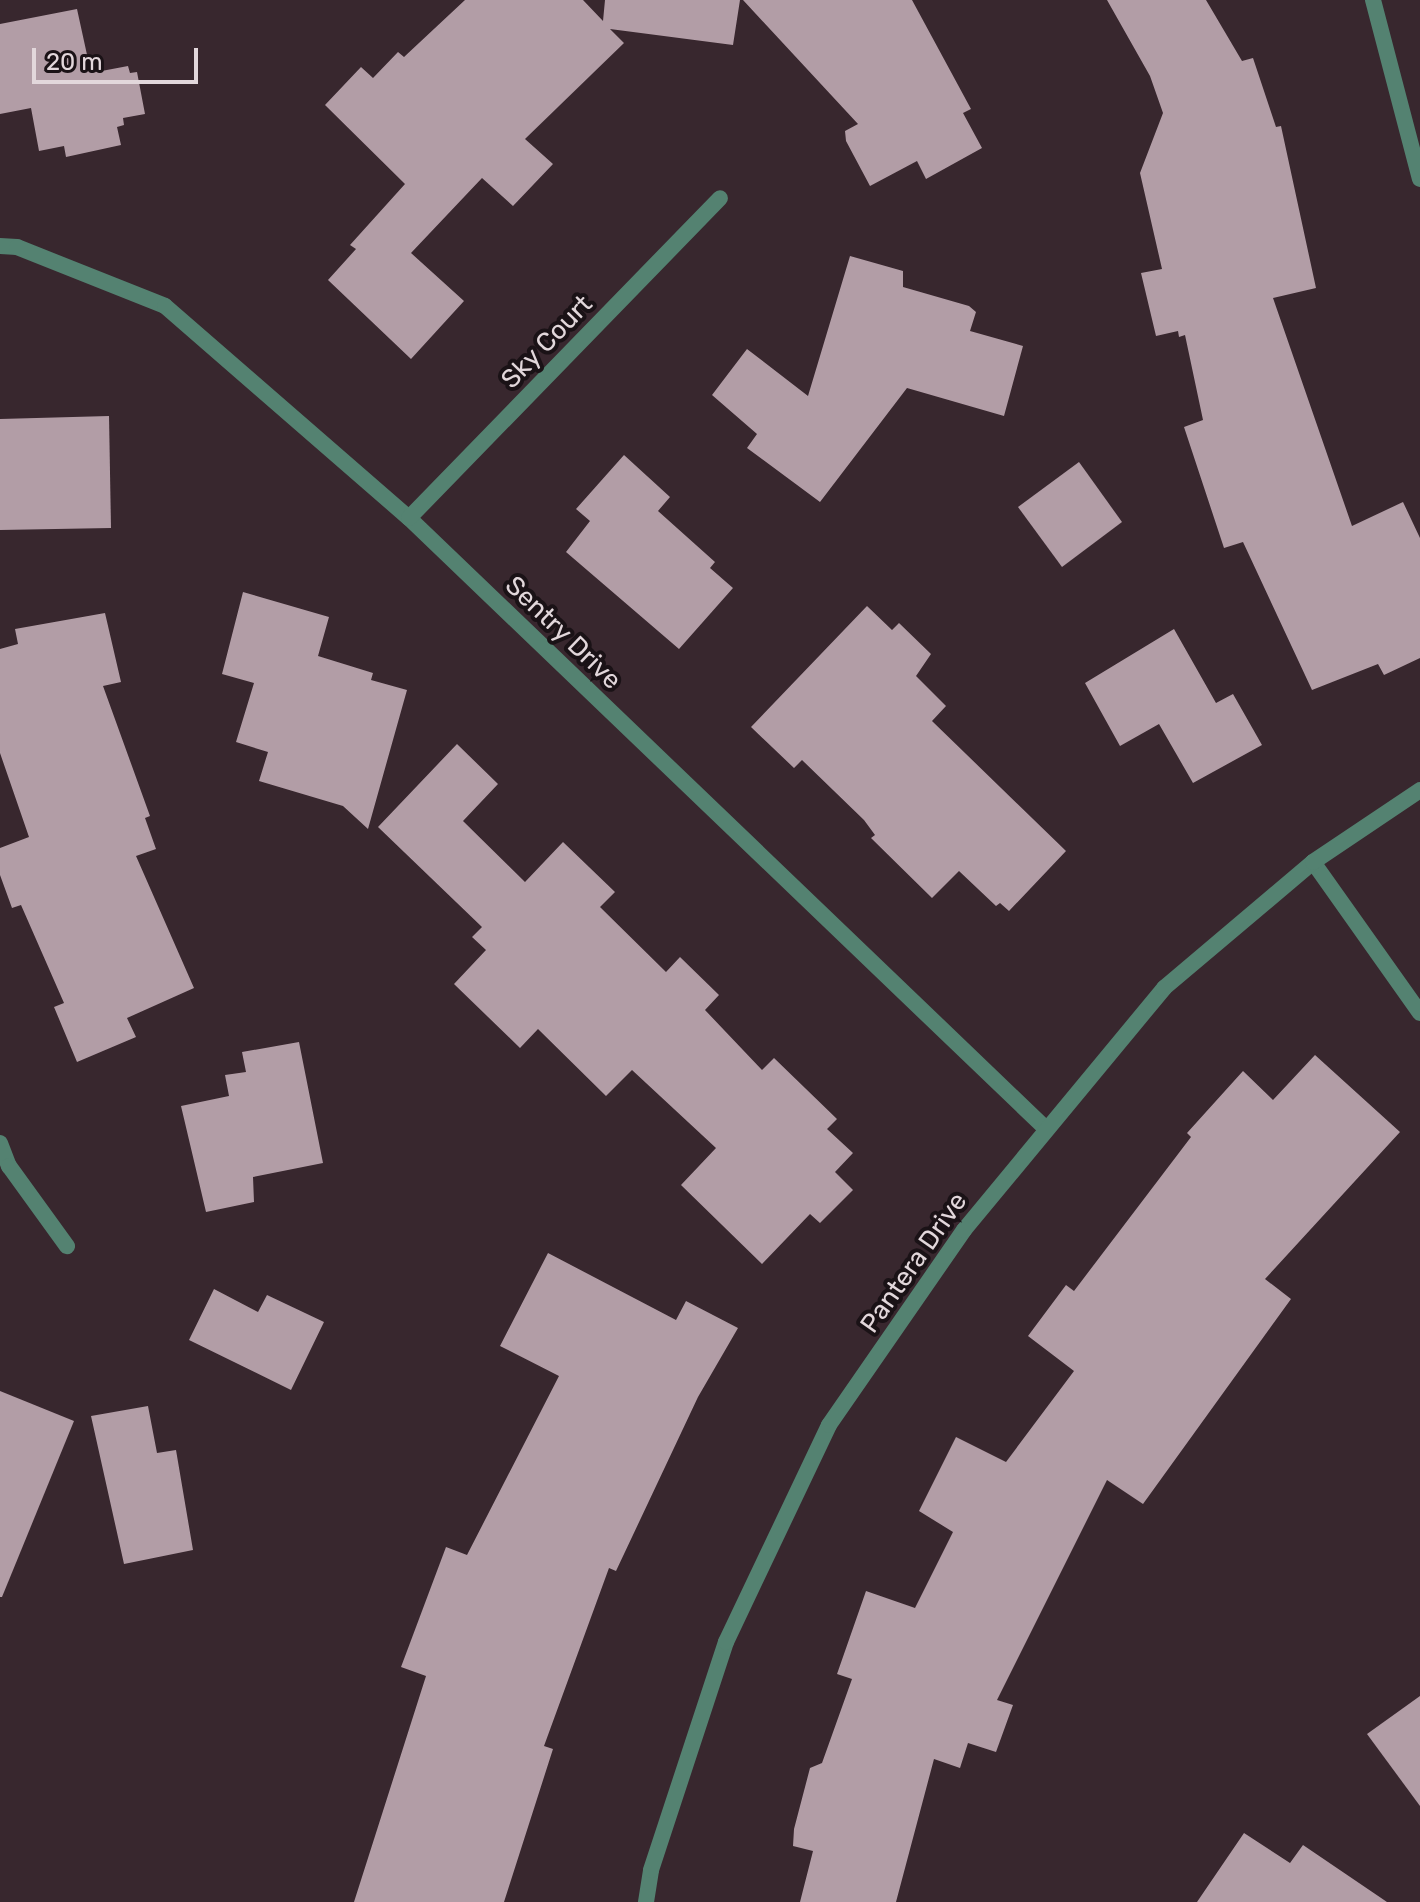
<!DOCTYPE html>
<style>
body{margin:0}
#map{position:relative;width:1420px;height:1902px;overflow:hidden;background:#38272e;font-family:Rubik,sans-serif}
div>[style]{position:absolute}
.building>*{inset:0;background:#b29da6}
.street>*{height:16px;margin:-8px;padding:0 8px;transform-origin:8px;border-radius:8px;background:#548271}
span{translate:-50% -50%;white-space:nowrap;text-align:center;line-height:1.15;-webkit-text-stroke:8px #1a1216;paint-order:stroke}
.street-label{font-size:26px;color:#e2d7db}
.scale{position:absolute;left:32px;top:48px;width:166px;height:36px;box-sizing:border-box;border:4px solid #e2d7db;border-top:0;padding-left:10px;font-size:24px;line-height:28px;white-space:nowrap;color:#e2d7db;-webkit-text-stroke:6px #1a1216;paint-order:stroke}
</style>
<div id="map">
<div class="building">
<div style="clip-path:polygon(465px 0,583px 0,603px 21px,605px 0,740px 0,733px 45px,610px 29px,624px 43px,525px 139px,553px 164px,513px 206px,482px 178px,411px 253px,464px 301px,411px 359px,328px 280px,356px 249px,350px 245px,405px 184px,325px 105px,361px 67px,373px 78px,398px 52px,404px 57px)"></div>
<div style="clip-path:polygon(743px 0,912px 0,971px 109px,963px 113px,982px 148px,926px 179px,917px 161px,870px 186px,846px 141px,845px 131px,858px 124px)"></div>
<div style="clip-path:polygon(1107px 0,1206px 0,1242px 61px,1253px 58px,1276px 127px,1281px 126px,1316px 288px,1273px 298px,1352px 526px,1403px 502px,1420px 538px,1420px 658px,1384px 675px,1378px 664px,1312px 690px,1243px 542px,1224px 548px,1184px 427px,1203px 420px,1185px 335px,1179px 337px,1178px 331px,1156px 336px,1141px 273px,1162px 269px,1140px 173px,1163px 113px,1150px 76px)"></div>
<div style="clip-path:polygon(77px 9px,91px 73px,128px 66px,130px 73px,137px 72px,145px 114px,123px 118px,124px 125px,117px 127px,121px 145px,66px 157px,64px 146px,39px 151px,31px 108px,0 114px,0 24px)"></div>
<div style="clip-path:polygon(850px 256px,903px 271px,903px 287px,969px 306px,976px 312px,970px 331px,1023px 346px,1004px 416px,907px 388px,820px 502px,747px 448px,757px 434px,712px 395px,747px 349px,808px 396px)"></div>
<div style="clip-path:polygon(109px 416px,111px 528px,0 530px,0 419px)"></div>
<div style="clip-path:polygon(624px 455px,670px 497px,658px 511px,715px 562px,710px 568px,733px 588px,679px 649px,566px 552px,590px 521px,576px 509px)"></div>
<div style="clip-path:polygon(1079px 462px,1122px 522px,1062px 567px,1018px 507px)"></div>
<div style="clip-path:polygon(243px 592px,329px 617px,318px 656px,373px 673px,371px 680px,407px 690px,368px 829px,343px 806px,259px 781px,268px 752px,236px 742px,254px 683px,222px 674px)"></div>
<div style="clip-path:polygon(867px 606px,892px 630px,899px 623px,931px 654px,916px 676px,946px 706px,932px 721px,1066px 851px,1009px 911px,1000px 903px,996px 906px,959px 871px,932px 898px,871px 838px,875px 835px,864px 820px,802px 760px,794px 768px,751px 727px)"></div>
<div style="clip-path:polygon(105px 613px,121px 682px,103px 686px,150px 816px,145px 818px,156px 849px,136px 856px,194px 988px,127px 1018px,136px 1037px,77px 1062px,54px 1007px,64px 1003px,21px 905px,12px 908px,0 875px,0 848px,29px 837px,0 753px,0 649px,18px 644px,15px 629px)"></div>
<div style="clip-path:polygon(1174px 629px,1216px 703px,1233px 694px,1262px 745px,1193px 783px,1159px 724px,1120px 746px,1085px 683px)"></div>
<div style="clip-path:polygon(457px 744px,498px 784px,463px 821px,525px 882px,563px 842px,615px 892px,600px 907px,666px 972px,680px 957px,719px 995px,705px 1010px,762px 1070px,774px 1058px,837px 1119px,827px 1129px,853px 1153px,835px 1172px,853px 1190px,820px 1223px,810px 1214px,762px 1264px,681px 1185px,716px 1148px,632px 1070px,606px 1096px,538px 1029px,520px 1048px,454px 984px,486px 950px,472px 937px,482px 927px,378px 827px)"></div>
<div style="clip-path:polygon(299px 1042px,323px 1163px,253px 1177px,254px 1202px,206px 1212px,181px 1106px,229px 1096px,225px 1075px,246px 1072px,242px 1052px)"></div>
<div style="clip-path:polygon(1315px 1055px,1400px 1132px,1265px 1279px,1291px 1299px,1143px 1504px,1107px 1480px,997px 1700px,1013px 1705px,996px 1752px,968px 1743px,960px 1768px,934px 1759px,896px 1902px,800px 1902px,813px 1851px,793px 1846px,794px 1829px,810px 1768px,822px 1763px,852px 1679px,837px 1674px,866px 1591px,915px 1608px,953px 1532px,919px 1511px,956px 1437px,1006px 1462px,1074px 1371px,1028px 1336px,1066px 1285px,1074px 1291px,1191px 1137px,1187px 1133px,1243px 1071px,1273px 1100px)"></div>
<div style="clip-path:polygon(548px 1253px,676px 1320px,686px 1301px,738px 1328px,698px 1397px,616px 1571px,609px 1568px,544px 1746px,553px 1749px,504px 1902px,354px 1902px,426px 1676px,401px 1667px,446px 1547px,467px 1555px,559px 1376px,500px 1346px)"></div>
<div style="clip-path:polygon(214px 1289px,258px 1312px,267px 1295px,324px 1322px,291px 1390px,189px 1340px)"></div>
<div style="clip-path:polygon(0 1391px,74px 1421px,2px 1597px,0 1597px)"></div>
<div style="clip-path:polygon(148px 1406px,157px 1453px,176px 1450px,193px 1550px,124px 1564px,91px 1416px)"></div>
<div style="clip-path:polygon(1420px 1696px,1420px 1806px,1367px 1734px)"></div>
<div style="clip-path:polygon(1244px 1833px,1290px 1863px,1303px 1845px,1387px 1902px,1197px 1902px)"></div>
</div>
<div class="street">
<div style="left:1373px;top:0;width:185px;rotate:75.3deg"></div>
<div style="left:0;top:246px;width:17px;rotate:3deg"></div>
<div style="left:17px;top:247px;width:159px;rotate:21.7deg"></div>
<div style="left:165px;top:306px;width:323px;rotate:41deg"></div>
<div style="left:409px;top:518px;width:881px;rotate:43.8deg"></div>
<div style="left:409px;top:518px;width:446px;rotate:-45.8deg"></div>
<div style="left:1313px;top:862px;width:185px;rotate:54.7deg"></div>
<div style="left:0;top:1143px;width:25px;rotate:69deg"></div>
<div style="left:9px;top:1166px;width:99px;rotate:54.1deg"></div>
<div style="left:646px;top:1902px;width:32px;rotate:-81deg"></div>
<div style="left:651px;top:1870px;width:240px;rotate:-71.8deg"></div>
<div style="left:726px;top:1642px;width:240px;rotate:-64.6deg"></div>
<div style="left:829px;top:1425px;width:237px;rotate:-55.3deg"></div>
<div style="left:964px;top:1230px;width:314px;rotate:-50.4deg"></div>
<div style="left:1164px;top:988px;width:195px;rotate:-40.2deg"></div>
<div style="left:1313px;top:862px;width:129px;rotate:-33.9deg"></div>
</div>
<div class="street-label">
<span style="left:547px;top:342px;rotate:-46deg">Sky Court</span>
<span style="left:563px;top:633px;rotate:44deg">Sentry Drive</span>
<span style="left:914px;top:1263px;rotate:-55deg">Pantera Drive</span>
</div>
<div class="scale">20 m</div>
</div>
